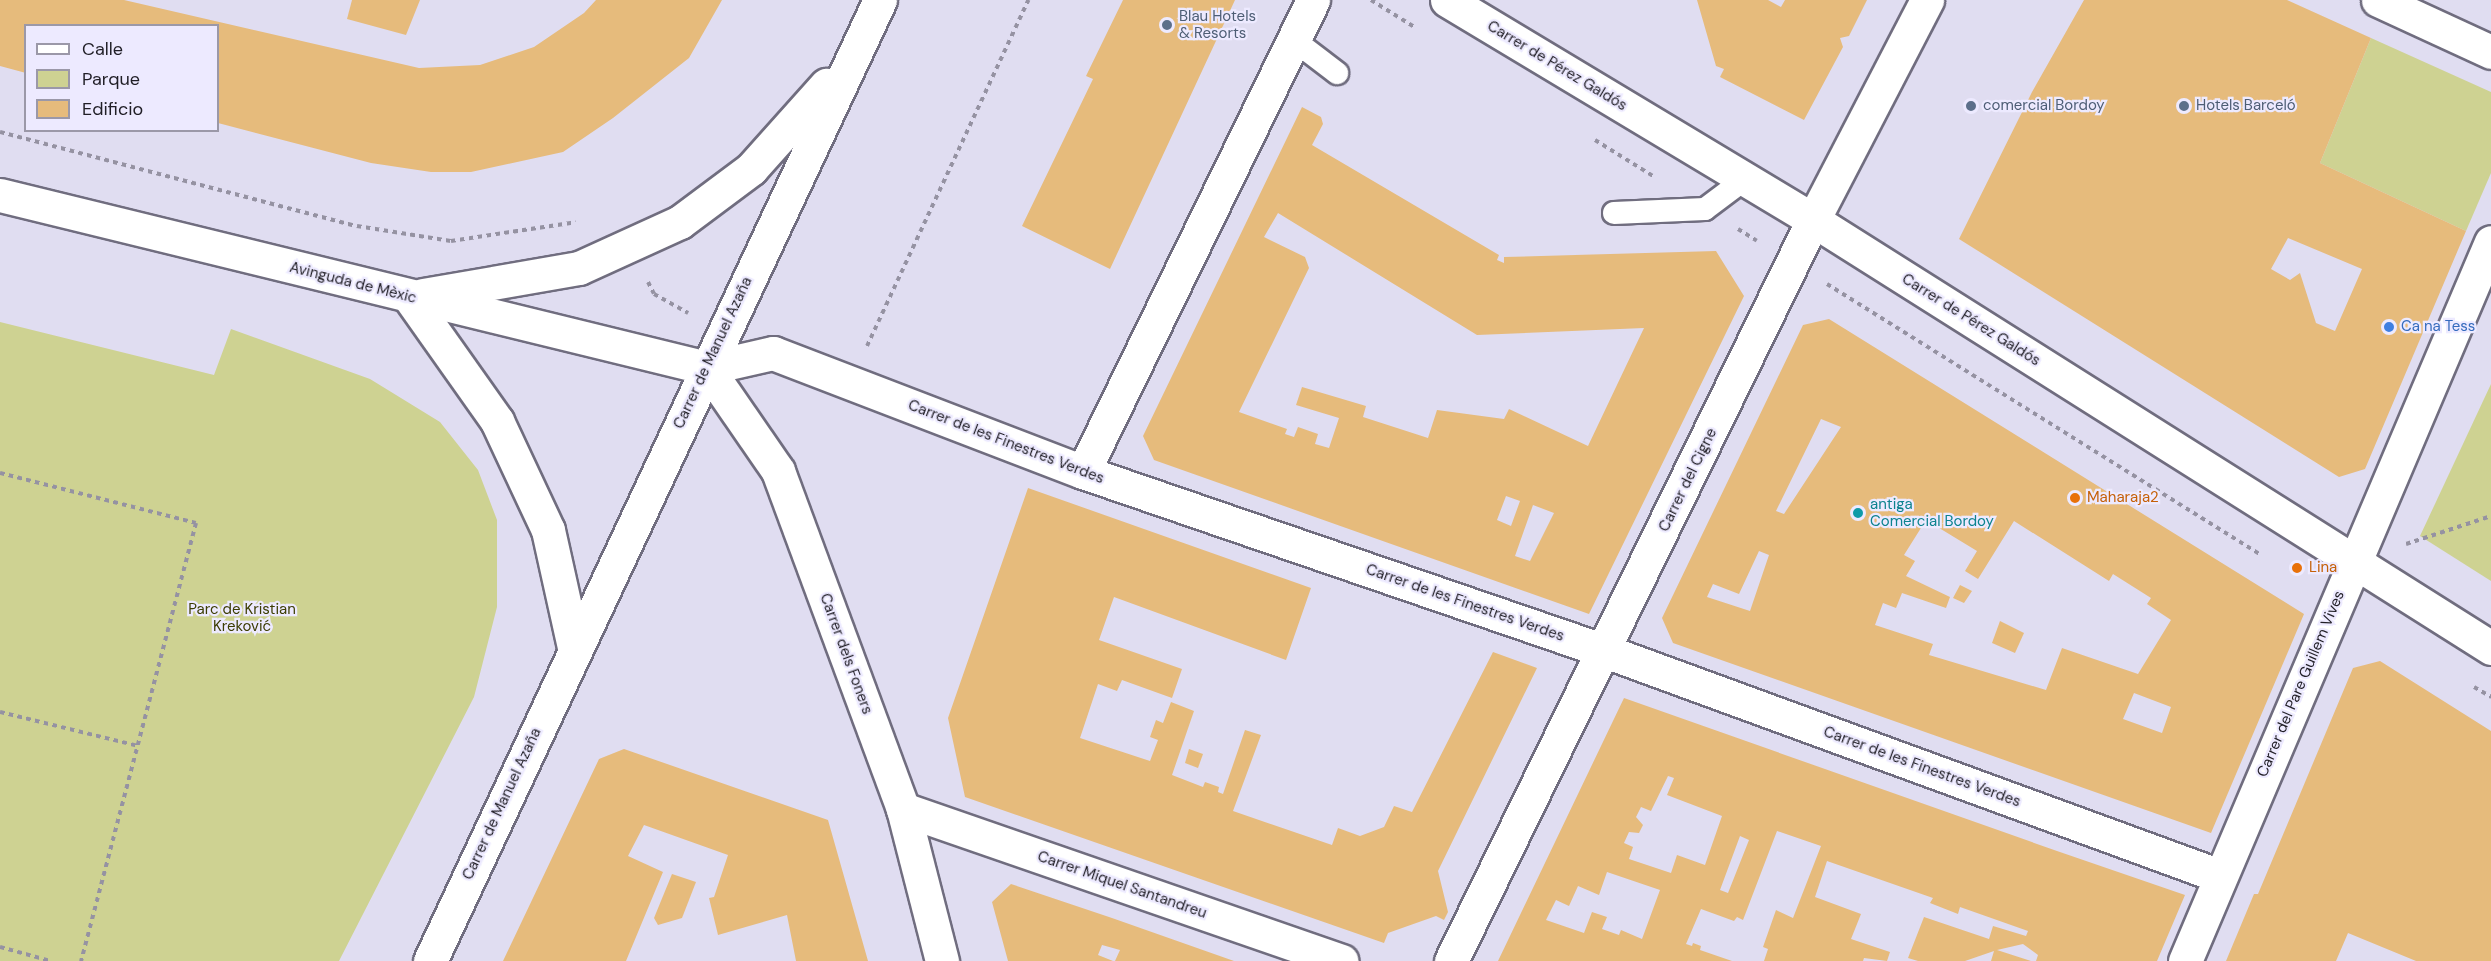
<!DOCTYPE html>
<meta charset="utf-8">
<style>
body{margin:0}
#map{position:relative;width:2491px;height:961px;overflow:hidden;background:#e0ddf1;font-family:"DM Sans",sans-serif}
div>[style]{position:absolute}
.green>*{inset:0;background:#ced292}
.building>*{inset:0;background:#e6bb7c}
.path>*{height:4px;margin-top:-2px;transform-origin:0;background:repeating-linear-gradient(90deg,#9592a2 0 4.5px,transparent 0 9px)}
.roads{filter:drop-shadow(2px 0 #706d7f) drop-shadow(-2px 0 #706d7f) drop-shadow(0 2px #706d7f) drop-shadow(0 -2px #706d7f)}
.service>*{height:22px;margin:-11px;padding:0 11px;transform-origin:11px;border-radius:11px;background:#fff}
.pedestrian>*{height:33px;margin:-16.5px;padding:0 16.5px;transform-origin:16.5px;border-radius:16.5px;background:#fff}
.minor>*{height:33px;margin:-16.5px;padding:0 16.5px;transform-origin:16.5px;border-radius:16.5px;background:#fff}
.tertiary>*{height:33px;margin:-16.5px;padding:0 16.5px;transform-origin:16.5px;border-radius:16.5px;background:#fff}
.dots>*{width:16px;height:16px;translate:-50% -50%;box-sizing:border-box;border:3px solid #edeaff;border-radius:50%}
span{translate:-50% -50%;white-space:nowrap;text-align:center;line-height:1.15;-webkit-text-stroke:4.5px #edeaff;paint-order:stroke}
.service-label{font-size:15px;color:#4e5e75}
.left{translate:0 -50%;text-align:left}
.street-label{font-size:15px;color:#201e26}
.shop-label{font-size:15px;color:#366cbe}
.food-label{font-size:15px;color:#c56008}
.culture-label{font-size:15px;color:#0d838f}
.park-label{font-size:15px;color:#3c3d03}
.legend{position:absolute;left:24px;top:24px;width:195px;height:108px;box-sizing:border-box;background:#edeaff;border:2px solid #9b98a8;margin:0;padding:8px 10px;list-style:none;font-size:18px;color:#201e26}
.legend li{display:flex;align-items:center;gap:12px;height:30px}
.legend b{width:30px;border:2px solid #9b98a8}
</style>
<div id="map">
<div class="green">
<div style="clip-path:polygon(2371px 38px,2491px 92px,2491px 173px,2466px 231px,2320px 163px)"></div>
<div style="clip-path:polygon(0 322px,214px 375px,231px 329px,370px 379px,440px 422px,478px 470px,497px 520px,497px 607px,474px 697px,339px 961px,0 961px)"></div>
<div style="clip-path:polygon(2491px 384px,2491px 581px,2420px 536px)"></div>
</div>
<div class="building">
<div style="clip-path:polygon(0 0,124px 0,419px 68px,480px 65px,534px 47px,584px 13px,596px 0,722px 0,689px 58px,613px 118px,563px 152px,471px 172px,431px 172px,371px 163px,218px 123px,218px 26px,26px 26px,26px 73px,0 66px)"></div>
<div style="clip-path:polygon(352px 0,420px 0,406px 35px,347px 19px)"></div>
<div style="clip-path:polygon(1123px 0,1235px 0,1110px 269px,1022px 226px,1093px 79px,1086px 76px)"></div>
<div style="clip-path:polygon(1697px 0,1768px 0,1781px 7px,1785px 0,1867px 0,1849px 36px,1840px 38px,1843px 47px,1804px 120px,1720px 77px,1724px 69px,1716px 66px)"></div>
<div style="clip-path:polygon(evenodd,2084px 0,2287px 0,2371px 38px,2320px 163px,2466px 231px,2365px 469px,2339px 477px,1959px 239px,2032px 92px,2084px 0,2288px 238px,2362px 269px,2335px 331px,2316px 323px,2300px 273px,2290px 280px,2271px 269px,2288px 238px)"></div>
<div style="clip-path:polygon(evenodd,1302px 107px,1321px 117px,1323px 124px,1312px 145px,1499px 255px,1497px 260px,1504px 263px,1504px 257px,1716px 251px,1744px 296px,1589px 614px,1154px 460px,1143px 436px,1302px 107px,1278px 213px,1477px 335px,1644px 328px,1588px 446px,1509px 409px,1504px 419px,1437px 410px,1428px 438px,1363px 417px,1366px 406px,1302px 387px,1296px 405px,1339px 418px,1329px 448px,1315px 444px,1318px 434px,1298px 427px,1294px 437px,1285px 434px,1287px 429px,1239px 412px,1309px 268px,1305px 257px,1264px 237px,1278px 213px,1302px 107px,1506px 496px,1520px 501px,1511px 526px,1497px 520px,1506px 496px,1302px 107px,1533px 505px,1554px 513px,1530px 561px,1515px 556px,1533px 505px)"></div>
<div style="clip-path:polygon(evenodd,1829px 319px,2304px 614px,2211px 833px,1673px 643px,1662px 618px,1803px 325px,1829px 319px,1821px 419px,1841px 427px,1784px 514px,1776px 511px,1821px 419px,1829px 319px,1926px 520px,1977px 551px,1965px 571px,1978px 579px,2014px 521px,2109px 581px,2113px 574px,2151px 598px,2147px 604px,2171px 620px,2138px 674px,2062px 648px,2046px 690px,1929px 655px,1933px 644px,1875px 625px,1883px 603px,1896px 608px,1902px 593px,1946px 608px,1950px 597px,1906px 576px,1915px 561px,1904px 555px,1926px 520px,1829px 319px,1759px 551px,1769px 555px,1750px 611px,1707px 597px,1713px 584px,1739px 594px,1759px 551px,1829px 319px,2134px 693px,2171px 707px,2162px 733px,2123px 719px,2134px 693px)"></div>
<div style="clip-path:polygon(1028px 488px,1311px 588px,1286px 660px,1114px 597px,1099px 640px,1182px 669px,1172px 698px,1122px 680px,1117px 691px,1098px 684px,1080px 738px,1150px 761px,1158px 740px,1150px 737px,1156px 720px,1163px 723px,1171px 702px,1194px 711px,1172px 775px,1203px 787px,1205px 782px,1219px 787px,1218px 792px,1223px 794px,1245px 730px,1261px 735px,1233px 811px,1332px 845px,1338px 828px,1360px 836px,1384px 827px,1394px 806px,1412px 812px,1493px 652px,1537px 668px,1438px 871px,1448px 912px,1444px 920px,1436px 916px,1388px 933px,1384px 943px,965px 797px,948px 718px)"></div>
<div style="clip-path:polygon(1960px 585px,1972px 591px,1964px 603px,1953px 598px)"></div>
<div style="clip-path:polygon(2000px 621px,2024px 633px,2015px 653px,1992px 643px)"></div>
<div style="clip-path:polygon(2380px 661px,2491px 731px,2491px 961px,2416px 961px,2348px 933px,2336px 961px,2226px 961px,2254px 894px,2258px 894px,2353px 668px)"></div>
<div style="clip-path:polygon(evenodd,1624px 698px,2057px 851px,2185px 895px,2157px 961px,2036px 961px,2038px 955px,2023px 944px,1997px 950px,2031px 961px,1991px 961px,1994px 951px,1965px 961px,1918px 961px,1908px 958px,1924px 917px,1989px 939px,1993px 926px,2026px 936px,2028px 931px,1960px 907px,1958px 914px,1930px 903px,1933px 898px,1827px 861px,1815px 897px,1861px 914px,1851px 939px,1890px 952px,1887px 961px,1864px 958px,1863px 961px,1764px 961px,1768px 949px,1763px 947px,1776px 910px,1793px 918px,1821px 846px,1777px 831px,1743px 920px,1737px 917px,1734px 921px,1701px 909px,1686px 944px,1692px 946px,1693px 943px,1701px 946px,1700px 950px,1732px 961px,1498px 961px,1624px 698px,1668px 776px,1674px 778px,1667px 795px,1722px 816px,1705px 865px,1677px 855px,1671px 873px,1629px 859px,1633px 847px,1624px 843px,1629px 832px,1639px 833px,1643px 825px,1636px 817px,1641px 807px,1651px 811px,1668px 776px,1624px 698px,1740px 836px,1749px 840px,1728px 893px,1720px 890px,1740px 836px,1624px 698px,1607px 872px,1660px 890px,1642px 939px,1621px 930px,1619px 935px,1602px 929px,1607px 917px,1592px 912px,1584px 933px,1546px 920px,1556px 900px,1569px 906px,1578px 886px,1599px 895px,1607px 872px)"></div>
<div style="clip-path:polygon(624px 749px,828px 820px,868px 961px,796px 961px,787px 915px,718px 935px,709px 898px,714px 897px,728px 855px,644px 825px,628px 856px,663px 872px,626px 961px,503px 961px,599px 759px)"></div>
<div style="clip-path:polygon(1189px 749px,1203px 754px,1198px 768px,1185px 763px)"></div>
<div style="clip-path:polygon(672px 874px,696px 882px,682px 918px,658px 925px,654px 918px)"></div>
<div style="clip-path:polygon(1011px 884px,1112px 918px,1234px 961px,1115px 961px,1120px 950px,1102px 945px,1098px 955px,1113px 961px,1008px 961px,992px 902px)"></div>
</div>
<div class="path">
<div style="left:1371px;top:0;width:53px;rotate:31.9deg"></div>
<div style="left:0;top:132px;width:369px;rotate:14.8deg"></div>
<div style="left:357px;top:226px;width:95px;rotate:9.1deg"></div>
<div style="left:451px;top:241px;width:126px;rotate:-8.6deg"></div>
<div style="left:1595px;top:140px;width:68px;rotate:31.8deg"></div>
<div style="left:1738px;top:229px;width:22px;rotate:32deg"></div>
<div style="left:648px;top:282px;width:13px;rotate:63deg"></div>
<div style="left:654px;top:294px;width:39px;rotate:29deg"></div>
<div style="left:1827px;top:284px;width:512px;rotate:31.98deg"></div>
<div style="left:867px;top:346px;width:382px;rotate:-65deg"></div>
<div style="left:0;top:473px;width:202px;rotate:14.3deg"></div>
<div style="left:196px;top:523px;width:453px;rotate:104.7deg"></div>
<div style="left:2406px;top:544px;width:89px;rotate:-18.2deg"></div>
<div style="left:2474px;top:687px;width:20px;rotate:30deg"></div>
<div style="left:0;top:712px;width:142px;rotate:13.8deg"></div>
<div style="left:0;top:947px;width:53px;rotate:15.4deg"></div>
</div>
<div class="roads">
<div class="service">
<div style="left:1295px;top:41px;width:53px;rotate:37.3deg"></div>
<div style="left:1614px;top:213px;width:91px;rotate:-2.5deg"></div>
<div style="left:1705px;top:209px;width:50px;rotate:-36.9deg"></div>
</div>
<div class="pedestrian">
<div style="left:707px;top:368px;width:68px;rotate:-12.8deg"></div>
<div style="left:773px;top:353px;width:332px;rotate:21deg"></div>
</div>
<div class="minor">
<div style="left:1313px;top:0;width:525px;rotate:115.98deg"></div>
<div style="left:1083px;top:472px;width:552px;rotate:18.93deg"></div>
<div style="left:1605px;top:651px;width:655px;rotate:20.1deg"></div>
<div style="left:1447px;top:0;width:427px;rotate:31deg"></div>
<div style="left:1813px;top:220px;width:802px;rotate:32.26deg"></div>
<div style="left:2378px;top:0;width:124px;rotate:24.7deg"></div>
<div style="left:903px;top:809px;width:464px;rotate:19.1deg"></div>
<div style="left:1451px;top:961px;width:825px;rotate:-63.96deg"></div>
<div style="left:1813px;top:220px;width:248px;rotate:-62.6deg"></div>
<div style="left:2185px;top:961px;width:781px;rotate:-66.95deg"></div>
</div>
<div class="tertiary">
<div style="left:0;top:195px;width:728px;rotate:13.75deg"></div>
<div style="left:423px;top:295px;width:158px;rotate:-9.8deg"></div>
<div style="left:579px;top:268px;width:111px;rotate:-24.5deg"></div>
<div style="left:680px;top:222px;width:89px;rotate:-36.7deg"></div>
<div style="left:751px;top:169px;width:113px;rotate:-48.2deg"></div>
<div style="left:410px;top:298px;width:151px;rotate:54.7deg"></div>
<div style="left:497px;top:421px;width:120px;rotate:64.9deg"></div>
<div style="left:548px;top:530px;width:120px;rotate:77.5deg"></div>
<div style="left:707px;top:368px;width:125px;rotate:55.4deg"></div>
<div style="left:778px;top:471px;width:360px;rotate:69.7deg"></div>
<div style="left:903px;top:809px;width:157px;rotate:75.6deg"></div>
<div style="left:430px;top:961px;width:1061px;rotate:-64.91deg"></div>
</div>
</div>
<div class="dots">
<div style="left:1167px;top:25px;background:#5c6f8a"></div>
<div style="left:1971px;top:106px;background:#5c6f8a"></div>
<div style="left:2184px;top:106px;background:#5c6f8a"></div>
<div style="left:2389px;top:327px;background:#3f7fe0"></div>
<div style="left:2075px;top:498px;background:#e8710a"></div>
<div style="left:1858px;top:513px;background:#0f9aa8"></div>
<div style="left:2297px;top:568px;background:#e8710a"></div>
</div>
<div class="service-label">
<span class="left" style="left:1179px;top:25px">Blau Hotels<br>&amp; Resorts</span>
<span class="left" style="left:1983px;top:106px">comercial Bordoy</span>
<span class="left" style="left:2196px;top:106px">Hotels Barceló</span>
</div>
<div class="street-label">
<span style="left:1557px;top:66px;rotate:31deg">Carrer de Pérez Galdós</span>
<span style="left:353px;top:283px;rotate:14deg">Avinguda de Mèxic</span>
<span style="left:1971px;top:320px;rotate:32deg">Carrer de Pérez Galdós</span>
<span style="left:713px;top:353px;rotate:-65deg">Carrer de Manuel Azaña</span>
<span style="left:1006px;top:442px;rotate:21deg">Carrer de les Finestres Verdes</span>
<span style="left:1688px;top:480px;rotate:-64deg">Carrer del Cigne</span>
<span style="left:1465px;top:603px;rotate:19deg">Carrer de les Finestres Verdes</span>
<span style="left:846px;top:654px;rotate:70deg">Carrer dels Foners</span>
<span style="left:2301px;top:684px;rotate:-67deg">Carrer del Pare Guillem Vives</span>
<span style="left:1922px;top:767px;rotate:20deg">Carrer de les Finestres Verdes</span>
<span style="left:502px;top:804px;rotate:-65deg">Carrer de Manuel Azaña</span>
<span style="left:1122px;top:885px;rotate:19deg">Carrer Miquel Santandreu</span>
</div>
<div class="shop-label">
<span class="left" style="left:2401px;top:327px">Ca na Tess</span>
</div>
<div class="food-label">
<span class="left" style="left:2087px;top:498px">Maharaja2</span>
<span class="left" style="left:2309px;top:568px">Lina</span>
</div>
<div class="culture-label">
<span class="left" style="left:1870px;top:513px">antiga<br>Comercial Bordoy</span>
</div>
<div class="park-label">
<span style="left:242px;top:618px">Parc de Kristian<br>Kreković</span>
</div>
<ul class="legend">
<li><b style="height:8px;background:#fff"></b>Calle</li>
<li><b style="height:16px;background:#ced292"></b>Parque</li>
<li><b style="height:16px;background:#e6bb7c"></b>Edificio</li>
</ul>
</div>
